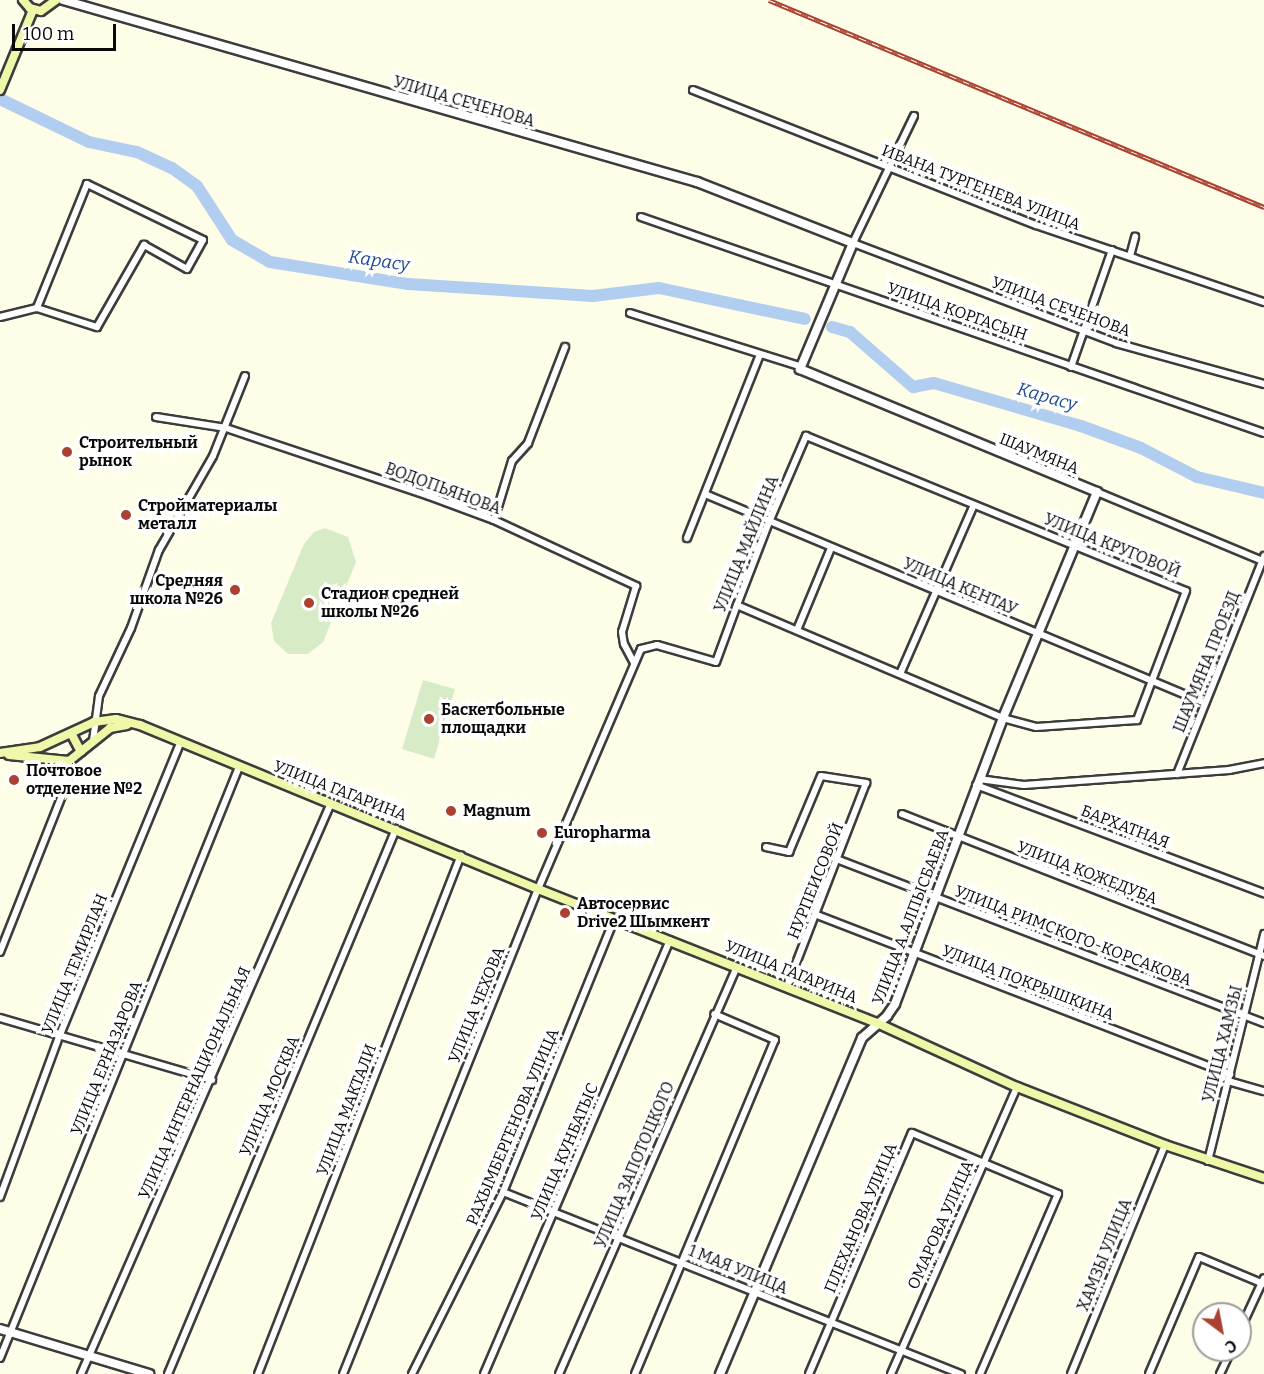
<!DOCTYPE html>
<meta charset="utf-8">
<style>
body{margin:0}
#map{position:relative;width:1264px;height:1374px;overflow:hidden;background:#fdfde8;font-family:Bitter,serif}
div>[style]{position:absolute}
.pitch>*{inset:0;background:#d8ebc7}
.river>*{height:12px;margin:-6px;padding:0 6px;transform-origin:6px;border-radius:6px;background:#b1cdef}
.roads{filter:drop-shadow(2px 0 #3c3c3c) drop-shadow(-2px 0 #3c3c3c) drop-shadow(0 2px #3c3c3c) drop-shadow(0 -2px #3c3c3c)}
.minor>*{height:6px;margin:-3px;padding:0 3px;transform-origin:3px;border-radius:3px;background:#fff}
.tertiary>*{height:8px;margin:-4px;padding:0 4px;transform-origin:4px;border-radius:4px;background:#fff}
.secondary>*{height:8px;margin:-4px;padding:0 4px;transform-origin:4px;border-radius:4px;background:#f1f7a9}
.rail>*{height:4.5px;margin-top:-2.25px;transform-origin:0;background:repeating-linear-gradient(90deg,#fff 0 7px,#ab4130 0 14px);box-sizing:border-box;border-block:2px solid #ab4130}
.dots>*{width:16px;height:16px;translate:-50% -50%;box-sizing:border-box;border:3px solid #fff;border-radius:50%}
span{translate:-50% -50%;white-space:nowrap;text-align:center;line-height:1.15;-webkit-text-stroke:6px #fff;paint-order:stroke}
.street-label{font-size:16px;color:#090909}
.poi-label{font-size:16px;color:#090909;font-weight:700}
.left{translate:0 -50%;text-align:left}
.right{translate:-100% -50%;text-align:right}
.water-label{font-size:18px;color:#20498e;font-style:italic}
.north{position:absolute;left:1192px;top:1302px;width:60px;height:60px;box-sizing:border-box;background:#fff;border:2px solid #9d9d9d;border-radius:50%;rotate:148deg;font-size:16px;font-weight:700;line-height:24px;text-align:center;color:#090909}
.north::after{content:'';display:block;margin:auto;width:21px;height:27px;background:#ab4130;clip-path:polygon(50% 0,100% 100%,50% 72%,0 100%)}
.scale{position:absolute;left:12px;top:24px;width:104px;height:27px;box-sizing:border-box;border:3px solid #090909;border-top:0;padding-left:8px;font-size:18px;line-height:21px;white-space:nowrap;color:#090909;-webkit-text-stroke:4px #fff;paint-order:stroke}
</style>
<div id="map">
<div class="pitch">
<div style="clip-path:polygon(325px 528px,348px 537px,356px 562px,323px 642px,308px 654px,288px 654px,274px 641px,271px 623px,304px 544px,314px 532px)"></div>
<div style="clip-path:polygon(423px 680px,455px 689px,434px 759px,402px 749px)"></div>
</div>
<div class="river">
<div style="left:0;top:99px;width:99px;rotate:25.8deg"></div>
<div style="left:89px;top:142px;width:49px;rotate:11.8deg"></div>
<div style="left:137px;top:152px;width:38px;rotate:25deg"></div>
<div style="left:172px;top:168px;width:31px;rotate:36deg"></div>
<div style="left:197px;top:186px;width:64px;rotate:57.1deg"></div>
<div style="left:232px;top:240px;width:44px;rotate:30.1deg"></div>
<div style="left:270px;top:262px;width:140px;rotate:9.1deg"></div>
<div style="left:408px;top:284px;width:185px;rotate:3.7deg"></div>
<div style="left:593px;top:296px;width:66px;rotate:-6.9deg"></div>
<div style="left:659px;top:288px;width:149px;rotate:12deg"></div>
<div style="left:832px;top:327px;width:19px;rotate:16deg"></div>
<div style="left:850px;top:332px;width:84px;rotate:41.1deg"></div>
<div style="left:913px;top:387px;width:21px;rotate:-11deg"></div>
<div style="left:934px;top:383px;width:153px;rotate:16.3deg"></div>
<div style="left:1081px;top:426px;width:64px;rotate:20.1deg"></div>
<div style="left:1141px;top:448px;width:63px;rotate:27.4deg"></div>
<div style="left:1197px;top:477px;width:69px;rotate:13.4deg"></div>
</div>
<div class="roads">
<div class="minor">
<div style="left:693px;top:90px;width:369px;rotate:21.5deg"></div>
<div style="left:1036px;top:225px;width:241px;rotate:18.7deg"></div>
<div style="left:914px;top:116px;width:141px;rotate:115.7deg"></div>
<div style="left:853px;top:243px;width:281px;rotate:20.8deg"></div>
<div style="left:1116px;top:343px;width:154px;rotate:15.5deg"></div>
<div style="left:641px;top:217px;width:659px;rotate:19.12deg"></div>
<div style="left:1130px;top:256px;width:20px;rotate:-75deg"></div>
<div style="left:630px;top:313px;width:177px;rotate:17.4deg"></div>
<div style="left:0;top:317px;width:38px;rotate:-14deg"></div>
<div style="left:37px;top:308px;width:63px;rotate:17.6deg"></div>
<div style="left:97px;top:327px;width:95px;rotate:-60.2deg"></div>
<div style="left:144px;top:245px;width:49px;rotate:29.2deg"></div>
<div style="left:187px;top:269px;width:33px;rotate:-61deg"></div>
<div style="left:203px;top:240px;width:129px;rotate:-154.2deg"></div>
<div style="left:87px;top:184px;width:134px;rotate:112deg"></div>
<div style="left:1071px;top:367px;width:124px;rotate:-70.7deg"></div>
<div style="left:156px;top:417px;width:71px;rotate:8.9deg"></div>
<div style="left:226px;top:428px;width:214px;rotate:18.5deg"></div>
<div style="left:429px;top:496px;width:69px;rotate:20.3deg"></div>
<div style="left:494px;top:520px;width:157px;rotate:24.9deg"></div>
<div style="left:636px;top:586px;width:48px;rotate:106.9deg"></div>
<div style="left:622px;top:632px;width:12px;rotate:81deg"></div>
<div style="left:624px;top:644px;width:21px;rotate:62deg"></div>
<div style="left:1097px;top:492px;width:180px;rotate:22.6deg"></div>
<div style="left:705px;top:494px;width:542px;rotate:22.68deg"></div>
<div style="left:494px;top:520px;width:62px;rotate:-73deg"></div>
<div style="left:512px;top:461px;width:24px;rotate:-48deg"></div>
<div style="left:528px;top:443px;width:103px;rotate:-68.9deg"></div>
<div style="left:687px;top:538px;width:197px;rotate:-68.3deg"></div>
<div style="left:797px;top:630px;width:89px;rotate:-67.5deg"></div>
<div style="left:900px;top:674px;width:184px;rotate:-66.4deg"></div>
<div style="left:93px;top:741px;width:45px;rotate:-82.4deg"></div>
<div style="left:99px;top:696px;width:75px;rotate:-64.8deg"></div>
<div style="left:131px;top:628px;width:83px;rotate:-70.3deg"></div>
<div style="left:159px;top:550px;width:108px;rotate:-60.1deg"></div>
<div style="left:213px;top:456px;width:86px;rotate:-68.2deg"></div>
<div style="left:1177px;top:774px;width:235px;rotate:-68.2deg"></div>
<div style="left:979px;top:779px;width:45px;rotate:7.6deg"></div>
<div style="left:1024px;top:785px;width:206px;rotate:-4.2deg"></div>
<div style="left:1229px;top:770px;width:36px;rotate:-11deg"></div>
<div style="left:976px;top:785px;width:308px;rotate:20.6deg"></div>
<div style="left:902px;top:814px;width:389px;rotate:21.4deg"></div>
<div style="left:766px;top:847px;width:24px;rotate:12deg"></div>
<div style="left:789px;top:852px;width:82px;rotate:-67.2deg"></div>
<div style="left:821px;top:776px;width:46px;rotate:8.8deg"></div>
<div style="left:866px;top:783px;width:219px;rotate:111.2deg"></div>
<div style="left:839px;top:860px;width:455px;rotate:21deg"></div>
<div style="left:817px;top:915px;width:443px;rotate:21.1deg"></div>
<div style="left:0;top:952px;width:182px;rotate:-68.4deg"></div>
<div style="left:67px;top:783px;width:22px;rotate:-85deg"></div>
<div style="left:0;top:1018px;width:221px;rotate:16.3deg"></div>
<div style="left:1228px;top:1081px;width:37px;rotate:16deg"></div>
<div style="left:1208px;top:1161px;width:234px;rotate:-76.1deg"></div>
<div style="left:503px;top:1192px;width:493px;rotate:21.7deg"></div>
<div style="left:0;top:1197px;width:171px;rotate:-69.8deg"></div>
<div style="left:59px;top:1037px;width:318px;rotate:-67.6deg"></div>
<div style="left:1240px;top:1330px;width:57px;rotate:-65.2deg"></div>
<div style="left:0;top:1358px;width:637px;rotate:-67.98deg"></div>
<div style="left:81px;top:1374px;width:623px;rotate:-66.35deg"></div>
<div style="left:168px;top:1374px;width:591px;rotate:-67.3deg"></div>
<div style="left:258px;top:1374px;width:557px;rotate:-68.64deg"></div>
<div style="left:343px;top:1374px;width:523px;rotate:-68.1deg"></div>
<div style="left:538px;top:889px;width:261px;rotate:-66.8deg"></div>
<div style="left:641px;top:649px;width:16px;rotate:-14deg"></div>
<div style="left:657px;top:645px;width:61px;rotate:16.1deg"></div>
<div style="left:716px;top:662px;width:61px;rotate:-69.8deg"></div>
<div style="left:737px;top:605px;width:89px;rotate:-68.9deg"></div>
<div style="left:769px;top:522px;width:94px;rotate:-66.7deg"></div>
<div style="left:806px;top:436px;width:410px;rotate:22.2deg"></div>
<div style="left:1186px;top:591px;width:138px;rotate:110.8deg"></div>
<div style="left:1137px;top:720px;width:101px;rotate:176deg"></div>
<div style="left:1036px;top:727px;width:34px;rotate:-165deg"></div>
<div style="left:1003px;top:718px;width:289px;rotate:-157deg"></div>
<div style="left:412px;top:1374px;width:203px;rotate:-63.4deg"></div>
<div style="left:503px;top:1192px;width:296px;rotate:-67.8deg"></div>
<div style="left:484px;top:1374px;width:472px;rotate:-66.8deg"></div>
<div style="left:559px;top:1374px;width:444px;rotate:-66.4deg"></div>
<div style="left:635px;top:1374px;width:362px;rotate:-67.3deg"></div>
<div style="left:775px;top:1040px;width:66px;rotate:-156.9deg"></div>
<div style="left:809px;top:1374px;width:262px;rotate:-66.9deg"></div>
<div style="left:912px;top:1133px;width:158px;rotate:22.7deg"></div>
<div style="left:1058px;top:1194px;width:196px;rotate:113.4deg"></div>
<div style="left:891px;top:1374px;width:313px;rotate:-66.3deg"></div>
<div style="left:1071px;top:1374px;width:248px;rotate:-67.7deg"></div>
<div style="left:1149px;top:1374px;width:127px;rotate:-66.9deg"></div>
<div style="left:1199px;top:1257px;width:70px;rotate:22.6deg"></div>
<div style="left:1220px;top:1374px;width:26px;rotate:-65deg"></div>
</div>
<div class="tertiary">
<div style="left:63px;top:0;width:660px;rotate:16.02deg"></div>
<div style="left:697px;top:182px;width:168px;rotate:21.4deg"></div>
<div style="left:853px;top:243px;width:137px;rotate:112.8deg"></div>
<div style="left:800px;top:369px;width:321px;rotate:22.5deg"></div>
<div style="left:1097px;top:492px;width:245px;rotate:112.6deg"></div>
<div style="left:1003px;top:718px;width:306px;rotate:110.7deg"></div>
<div style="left:895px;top:1004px;width:14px;rotate:124deg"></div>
<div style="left:887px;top:1016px;width:33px;rotate:139deg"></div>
<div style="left:862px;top:1038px;width:365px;rotate:112.9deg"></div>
<div style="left:0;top:1329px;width:156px;rotate:16.8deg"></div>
</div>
<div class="secondary">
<div style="left:23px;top:0;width:11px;rotate:49deg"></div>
<div style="left:30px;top:8px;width:11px;rotate:15deg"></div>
<div style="left:41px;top:11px;width:19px;rotate:-36deg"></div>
<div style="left:0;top:90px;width:87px;rotate:-67.6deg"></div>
<div style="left:71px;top:733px;width:21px;rotate:62deg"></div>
<div style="left:0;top:753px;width:40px;rotate:-8.5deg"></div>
<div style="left:40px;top:747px;width:60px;rotate:-24.8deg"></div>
<div style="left:94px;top:722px;width:22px;rotate:-8deg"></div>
<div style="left:116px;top:719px;width:25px;rotate:14deg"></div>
<div style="left:140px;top:725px;width:430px;rotate:22.4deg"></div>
<div style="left:538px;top:889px;width:365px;rotate:21.6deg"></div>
<div style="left:877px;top:1023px;width:154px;rotate:24.6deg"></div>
<div style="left:1017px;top:1087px;width:159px;rotate:21.4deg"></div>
<div style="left:1165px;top:1145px;width:104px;rotate:18.4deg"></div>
<div style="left:9px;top:755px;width:60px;rotate:5.7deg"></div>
<div style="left:69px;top:761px;width:53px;rotate:-38.8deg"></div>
<div style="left:110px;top:728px;width:17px;rotate:-10deg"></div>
</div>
</div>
<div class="rail">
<div style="left:769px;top:0;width:537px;rotate:22.69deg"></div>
</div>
<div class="dots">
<div style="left:67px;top:452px;background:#ab4130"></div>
<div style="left:126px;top:515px;background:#ab4130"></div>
<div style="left:235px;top:590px;background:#ab4130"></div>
<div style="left:309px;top:603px;background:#ab4130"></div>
<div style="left:429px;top:719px;background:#ab4130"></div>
<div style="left:14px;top:780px;background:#ab4130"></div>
<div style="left:451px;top:811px;background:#ab4130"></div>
<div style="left:542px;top:833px;background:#ab4130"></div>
<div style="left:565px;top:913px;background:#ab4130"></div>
</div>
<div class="street-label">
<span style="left:464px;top:102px;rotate:16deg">УЛИЦА СЕЧЕНОВА</span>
<span style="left:981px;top:188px;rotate:21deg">ИВАНА ТУРГЕНЕВА УЛИЦА</span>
<span style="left:1061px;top:307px;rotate:20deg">УЛИЦА СЕЧЕНОВА</span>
<span style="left:957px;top:312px;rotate:19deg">УЛИЦА КОРГАСЫН</span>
<span style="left:1039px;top:454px;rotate:22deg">ШАУМЯНА</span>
<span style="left:443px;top:489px;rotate:20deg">ВОДОПЬЯНОВА</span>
<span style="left:747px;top:544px;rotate:-68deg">УЛИЦА МАЙЛИНА</span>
<span style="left:1112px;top:546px;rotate:22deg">УЛИЦА КРУГОВОЙ</span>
<span style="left:960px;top:587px;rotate:23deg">УЛИЦА КЕНТАУ</span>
<span style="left:1207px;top:662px;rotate:-68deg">ШАУМЯНА ПРОЕЗД</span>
<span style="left:340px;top:791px;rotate:21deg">УЛИЦА ГАГАРИНА</span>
<span style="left:1125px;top:827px;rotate:21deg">БАРХАТНАЯ</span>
<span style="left:1087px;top:873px;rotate:21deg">УЛИЦА КОЖЕДУБА</span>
<span style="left:816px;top:881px;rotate:-68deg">НУРПЕИСОВОЙ</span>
<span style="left:911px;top:917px;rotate:-69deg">УЛИЦА А.АЛПЫСБАЕВА</span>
<span style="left:1073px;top:936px;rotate:21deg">УЛИЦА РИМСКОГО-КОРСАКОВА</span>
<span style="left:75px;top:964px;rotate:-68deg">УЛИЦА ТЕМИРЛАН</span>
<span style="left:791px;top:972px;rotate:22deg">УЛИЦА ГАГАРИНА</span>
<span style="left:1028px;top:983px;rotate:21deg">УЛИЦА ПОКРЫШКИНА</span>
<span style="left:477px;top:1005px;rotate:-68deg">УЛИЦА ЧЕХОВА</span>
<span style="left:1223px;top:1044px;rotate:-76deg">УЛИЦА ХАМЗЫ</span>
<span style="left:107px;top:1058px;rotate:-68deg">УЛИЦА ЕРНАЗАРОВА</span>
<span style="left:195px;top:1083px;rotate:-66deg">УЛИЦА ИНТЕРНАЦИОНАЛЬНАЯ</span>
<span style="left:270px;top:1096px;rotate:-67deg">УЛИЦА МОСКВА</span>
<span style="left:347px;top:1110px;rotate:-69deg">УЛИЦА МАКТАЛИ</span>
<span style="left:513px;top:1127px;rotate:-67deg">РАХЫМБЕРГЕНОВА УЛИЦА</span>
<span style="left:565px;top:1152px;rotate:-67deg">УЛИЦА КУНБАТЫС</span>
<span style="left:635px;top:1165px;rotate:-67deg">УЛИЦА ЗАПОТОЦКОГО</span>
<span style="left:861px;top:1218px;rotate:-67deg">ПЛЕХАНОВА УЛИЦА</span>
<span style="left:941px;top:1225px;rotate:-66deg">ОМАРОВА УЛИЦА</span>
<span style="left:1105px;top:1255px;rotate:-68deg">ХАМЗЫ УЛИЦА</span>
<span style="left:738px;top:1270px;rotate:22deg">1 МАЯ УЛИЦА</span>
</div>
<div class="poi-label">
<span class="left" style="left:79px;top:452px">Строительный<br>рынок</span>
<span class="left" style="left:138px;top:515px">Стройматериалы<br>металл</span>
<span class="right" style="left:223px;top:590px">Средняя<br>школа №26</span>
<span class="left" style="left:321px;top:603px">Стадион средней<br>школы №26</span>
<span class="left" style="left:441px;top:719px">Баскетбольные<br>площадки</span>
<span class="left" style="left:26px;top:780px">Почтовое<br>отделение №2</span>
<span class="left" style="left:463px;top:811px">Magnum</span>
<span class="left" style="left:554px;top:833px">Europharma</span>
<span class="left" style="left:577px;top:913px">Автосервис<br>Drive2 Шымкент</span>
</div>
<div class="water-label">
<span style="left:379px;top:261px;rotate:8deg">Карасу</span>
<span style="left:1047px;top:397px;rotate:16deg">Карасу</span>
</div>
<div class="north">С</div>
<div class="scale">100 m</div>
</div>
